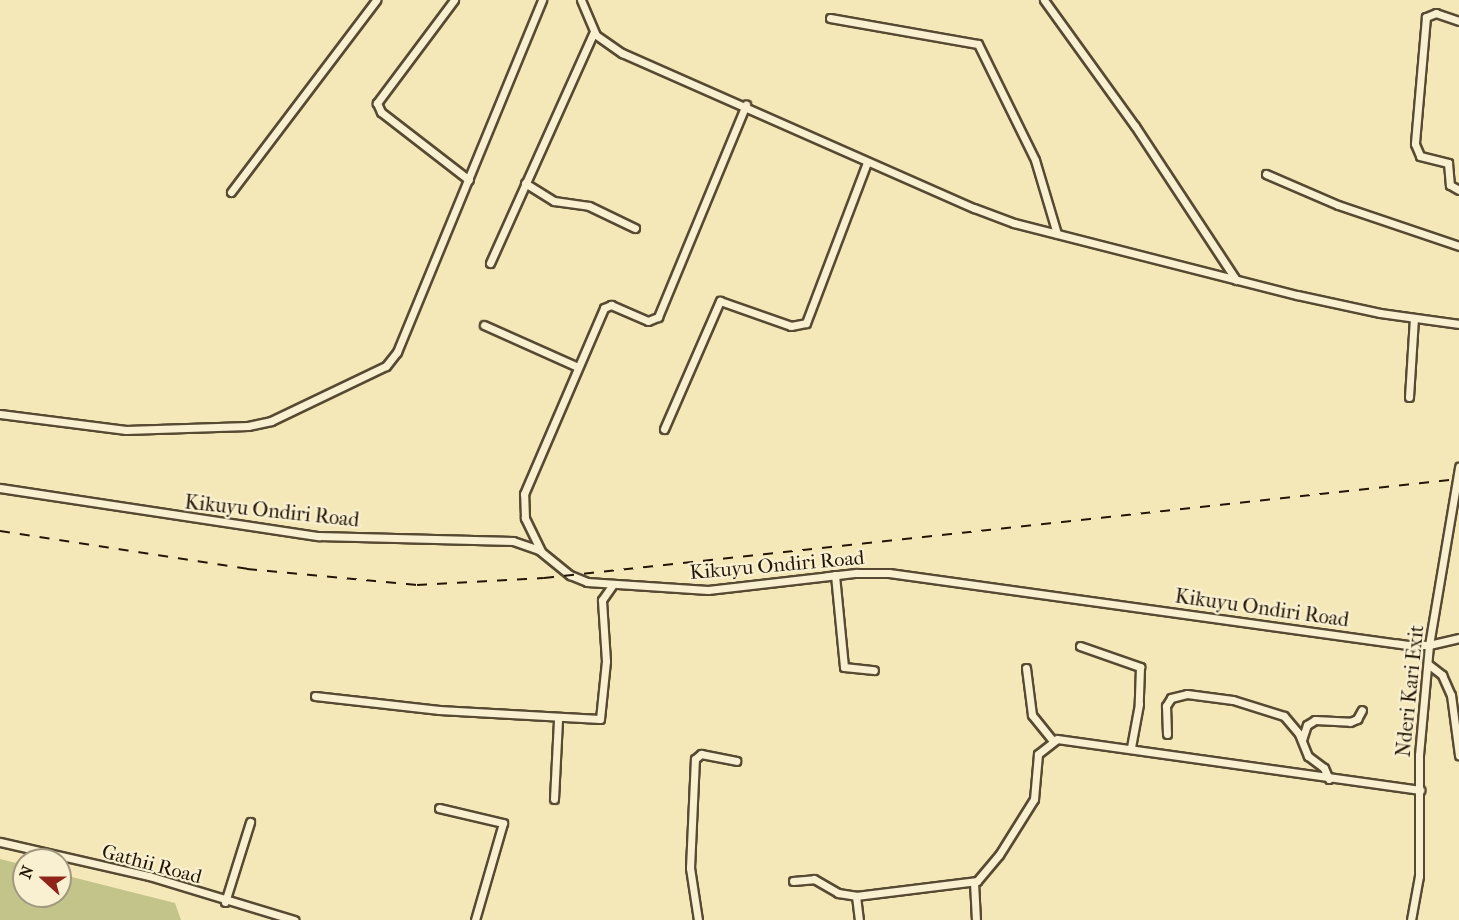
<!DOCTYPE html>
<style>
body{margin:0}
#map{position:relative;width:1459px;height:920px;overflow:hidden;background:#f5e8b8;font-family:"IM FELL French Canon",serif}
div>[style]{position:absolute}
.green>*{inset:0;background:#c3c48a}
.roads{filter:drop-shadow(2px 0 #574a32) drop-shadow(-2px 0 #574a32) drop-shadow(0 2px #574a32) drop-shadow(0 -2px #574a32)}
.street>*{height:7px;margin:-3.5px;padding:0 3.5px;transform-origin:3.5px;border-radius:3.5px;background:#f8f0d1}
.rail>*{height:2px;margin-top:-1px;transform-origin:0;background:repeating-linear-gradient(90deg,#221505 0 10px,transparent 0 20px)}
span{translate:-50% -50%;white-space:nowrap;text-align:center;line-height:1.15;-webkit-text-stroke:4.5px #f8f0d1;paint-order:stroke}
.street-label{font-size:20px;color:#221505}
.north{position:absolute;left:12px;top:848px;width:60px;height:60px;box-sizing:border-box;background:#f8f0d1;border:2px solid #a2987f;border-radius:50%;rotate:291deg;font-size:16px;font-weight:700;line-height:24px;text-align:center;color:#221505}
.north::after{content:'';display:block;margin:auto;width:21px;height:27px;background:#8f2418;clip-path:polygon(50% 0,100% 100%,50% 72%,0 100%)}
</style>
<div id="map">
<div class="green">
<div style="clip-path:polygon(0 859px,24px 865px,24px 896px,60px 896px,60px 874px,175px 903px,181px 920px,0 920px)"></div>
</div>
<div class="roads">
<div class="street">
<div style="left:454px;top:0;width:129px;rotate:126.8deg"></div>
<div style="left:377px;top:103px;width:10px;rotate:66deg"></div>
<div style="left:381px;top:112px;width:111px;rotate:37.7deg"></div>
<div style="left:581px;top:0;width:38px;rotate:67deg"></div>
<div style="left:596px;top:35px;width:32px;rotate:35deg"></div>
<div style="left:622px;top:53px;width:385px;rotate:23.8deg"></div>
<div style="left:974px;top:208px;width:43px;rotate:20.6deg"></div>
<div style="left:1014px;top:223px;width:292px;rotate:14.3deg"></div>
<div style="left:1297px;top:295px;width:85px;rotate:12.2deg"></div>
<div style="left:1380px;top:313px;width:80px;rotate:7.9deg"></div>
<div style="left:1044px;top:0;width:155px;rotate:54.2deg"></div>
<div style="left:1135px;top:126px;width:184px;rotate:56.7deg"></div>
<div style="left:830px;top:18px;width:150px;rotate:10deg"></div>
<div style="left:978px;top:44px;width:129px;rotate:63.8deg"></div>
<div style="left:1035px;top:160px;width:77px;rotate:73.4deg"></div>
<div style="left:1459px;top:21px;width:24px;rotate:-161deg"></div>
<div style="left:1436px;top:13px;width:11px;rotate:158deg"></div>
<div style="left:1426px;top:17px;width:127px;rotate:95deg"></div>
<div style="left:1415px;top:144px;width:13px;rotate:67deg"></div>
<div style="left:1420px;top:156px;width:29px;rotate:14deg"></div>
<div style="left:1448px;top:163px;width:22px;rotate:85deg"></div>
<div style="left:1450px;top:185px;width:10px;rotate:29deg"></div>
<div style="left:1266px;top:174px;width:78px;rotate:23.3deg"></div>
<div style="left:1338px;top:205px;width:128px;rotate:18.7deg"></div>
<div style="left:525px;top:183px;width:34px;rotate:32deg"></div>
<div style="left:554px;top:201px;width:35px;rotate:8deg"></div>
<div style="left:589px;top:206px;width:51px;rotate:25.6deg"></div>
<div style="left:231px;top:192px;width:241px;rotate:-52.9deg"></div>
<div style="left:490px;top:263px;width:253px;rotate:-65.8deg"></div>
<div style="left:484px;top:325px;width:103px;rotate:24.1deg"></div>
<div style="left:1409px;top:397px;width:79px;rotate:-86.4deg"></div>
<div style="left:0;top:414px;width:127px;rotate:7.2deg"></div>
<div style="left:126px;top:430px;width:122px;rotate:-1.9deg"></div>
<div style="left:248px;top:426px;width:24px;rotate:-12deg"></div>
<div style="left:271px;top:421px;width:127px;rotate:-25.6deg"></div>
<div style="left:386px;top:366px;width:18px;rotate:-52deg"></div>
<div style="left:397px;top:352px;width:381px;rotate:-67.6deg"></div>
<div style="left:664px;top:429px;width:140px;rotate:-66.4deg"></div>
<div style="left:720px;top:301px;width:75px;rotate:19.4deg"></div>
<div style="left:791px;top:326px;width:15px;rotate:-11deg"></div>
<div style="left:806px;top:323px;width:172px;rotate:-69.2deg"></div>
<div style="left:0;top:488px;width:322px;rotate:8.6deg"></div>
<div style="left:318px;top:536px;width:195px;rotate:1.5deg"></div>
<div style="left:513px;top:541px;width:28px;rotate:19deg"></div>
<div style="left:539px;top:550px;width:40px;rotate:39deg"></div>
<div style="left:570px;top:575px;width:18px;rotate:22deg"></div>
<div style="left:587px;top:582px;width:121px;rotate:3.8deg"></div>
<div style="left:708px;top:590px;width:149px;rotate:-6.6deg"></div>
<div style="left:856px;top:573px;width:33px"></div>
<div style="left:889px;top:573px;width:524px;rotate:7.9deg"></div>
<div style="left:1408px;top:645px;width:21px"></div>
<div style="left:1429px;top:645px;width:31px;rotate:-13deg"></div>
<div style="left:541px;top:551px;width:37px;rotate:-116deg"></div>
<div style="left:525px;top:518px;width:24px;rotate:-92deg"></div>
<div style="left:524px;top:494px;width:202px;rotate:-66.7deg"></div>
<div style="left:604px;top:308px;width:8px;rotate:-23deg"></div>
<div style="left:611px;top:305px;width:40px;rotate:23.4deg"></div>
<div style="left:648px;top:321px;width:11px;rotate:-22deg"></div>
<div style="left:658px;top:317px;width:230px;rotate:-67.5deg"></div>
<div style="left:835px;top:575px;width:92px;rotate:84.4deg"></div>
<div style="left:844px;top:667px;width:30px;rotate:6deg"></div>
<div style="left:1080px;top:646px;width:64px;rotate:19.3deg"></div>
<div style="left:1140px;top:667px;width:37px;rotate:92deg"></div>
<div style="left:1139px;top:704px;width:44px;rotate:100.5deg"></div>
<div style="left:1428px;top:664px;width:18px;rotate:38deg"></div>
<div style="left:1442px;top:675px;width:22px;rotate:66deg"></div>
<div style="left:1451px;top:695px;width:61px;rotate:82.4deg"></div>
<div style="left:1026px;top:668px;width:47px;rotate:82.7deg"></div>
<div style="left:1032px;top:715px;width:32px;rotate:51deg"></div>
<div style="left:315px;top:696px;width:125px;rotate:6.4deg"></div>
<div style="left:439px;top:710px;width:161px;rotate:3.2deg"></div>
<div style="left:600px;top:719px;width:58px;rotate:-84.1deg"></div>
<div style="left:606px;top:661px;width:61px;rotate:-93.8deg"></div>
<div style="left:602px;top:600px;width:19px;rotate:-55deg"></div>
<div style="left:1167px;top:734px;width:28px;rotate:-92deg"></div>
<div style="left:1166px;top:706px;width:9px;rotate:-58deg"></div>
<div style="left:1171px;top:698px;width:16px;rotate:-14deg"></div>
<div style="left:1187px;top:694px;width:46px;rotate:7.4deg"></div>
<div style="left:1233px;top:700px;width:53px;rotate:17.4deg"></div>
<div style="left:1284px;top:716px;width:23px;rotate:50deg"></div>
<div style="left:1299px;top:734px;width:24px;rotate:68deg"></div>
<div style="left:1308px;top:756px;width:20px;rotate:37deg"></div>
<div style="left:1324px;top:768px;width:12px;rotate:66deg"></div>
<div style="left:1302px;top:740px;width:16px;rotate:-72deg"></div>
<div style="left:1307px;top:725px;width:9px;rotate:-32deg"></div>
<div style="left:1315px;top:720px;width:35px;rotate:3deg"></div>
<div style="left:1350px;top:722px;width:8px;rotate:-23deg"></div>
<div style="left:1357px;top:719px;width:10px;rotate:-61deg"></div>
<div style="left:554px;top:799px;width:80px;rotate:-87.1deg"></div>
<div style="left:439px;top:808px;width:66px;rotate:13.2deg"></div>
<div style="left:503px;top:823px;width:101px;rotate:106.1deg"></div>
<div style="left:0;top:842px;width:153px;rotate:12.9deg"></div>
<div style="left:149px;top:876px;width:152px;rotate:16.9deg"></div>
<div style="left:793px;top:881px;width:21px;rotate:-5deg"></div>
<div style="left:814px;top:879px;width:28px;rotate:30deg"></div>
<div style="left:838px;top:893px;width:18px;rotate:9deg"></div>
<div style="left:856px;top:896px;width:122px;rotate:-7.1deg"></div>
<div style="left:977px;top:881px;width:34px;rotate:-50deg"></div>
<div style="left:999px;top:855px;width:66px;rotate:-58deg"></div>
<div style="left:1034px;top:799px;width:45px;rotate:-84.9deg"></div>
<div style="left:1038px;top:754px;width:24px;rotate:-38deg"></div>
<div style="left:1057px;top:739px;width:367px;rotate:8deg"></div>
<div style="left:974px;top:882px;width:38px;rotate:87deg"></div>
<div style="left:856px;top:896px;width:24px;rotate:83deg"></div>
<div style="left:225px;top:902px;width:84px;rotate:-72.6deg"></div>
<div style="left:698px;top:920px;width:53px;rotate:-98.7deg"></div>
<div style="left:690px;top:868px;width:109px;rotate:-87.4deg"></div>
<div style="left:695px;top:759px;width:8px;rotate:-40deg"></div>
<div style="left:701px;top:754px;width:36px;rotate:11deg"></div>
<div style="left:1411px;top:920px;width:45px;rotate:-79.7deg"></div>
<div style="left:1419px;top:876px;width:121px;rotate:-90deg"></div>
<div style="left:1419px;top:755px;width:110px;rotate:-84.8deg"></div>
<div style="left:1429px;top:645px;width:181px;rotate:-80.4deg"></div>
</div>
</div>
<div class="rail">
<div style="left:0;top:531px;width:250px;rotate:8.7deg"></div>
<div style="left:247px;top:569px;width:171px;rotate:5.4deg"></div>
<div style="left:417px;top:585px;width:127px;rotate:-3.2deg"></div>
<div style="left:544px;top:578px;width:920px;rotate:-6.18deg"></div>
</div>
<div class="street-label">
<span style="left:272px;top:511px;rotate:6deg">Kikuyu Ondiri Road</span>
<span style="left:777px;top:565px;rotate:-5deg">Kikuyu Ondiri Road</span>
<span style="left:1262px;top:608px;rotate:8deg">Kikuyu Ondiri Road</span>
<span style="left:1410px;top:691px;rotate:-84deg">Nderi Kari Exit</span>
<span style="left:152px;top:864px;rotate:15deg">Gathii Road</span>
</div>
<div class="north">N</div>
</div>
